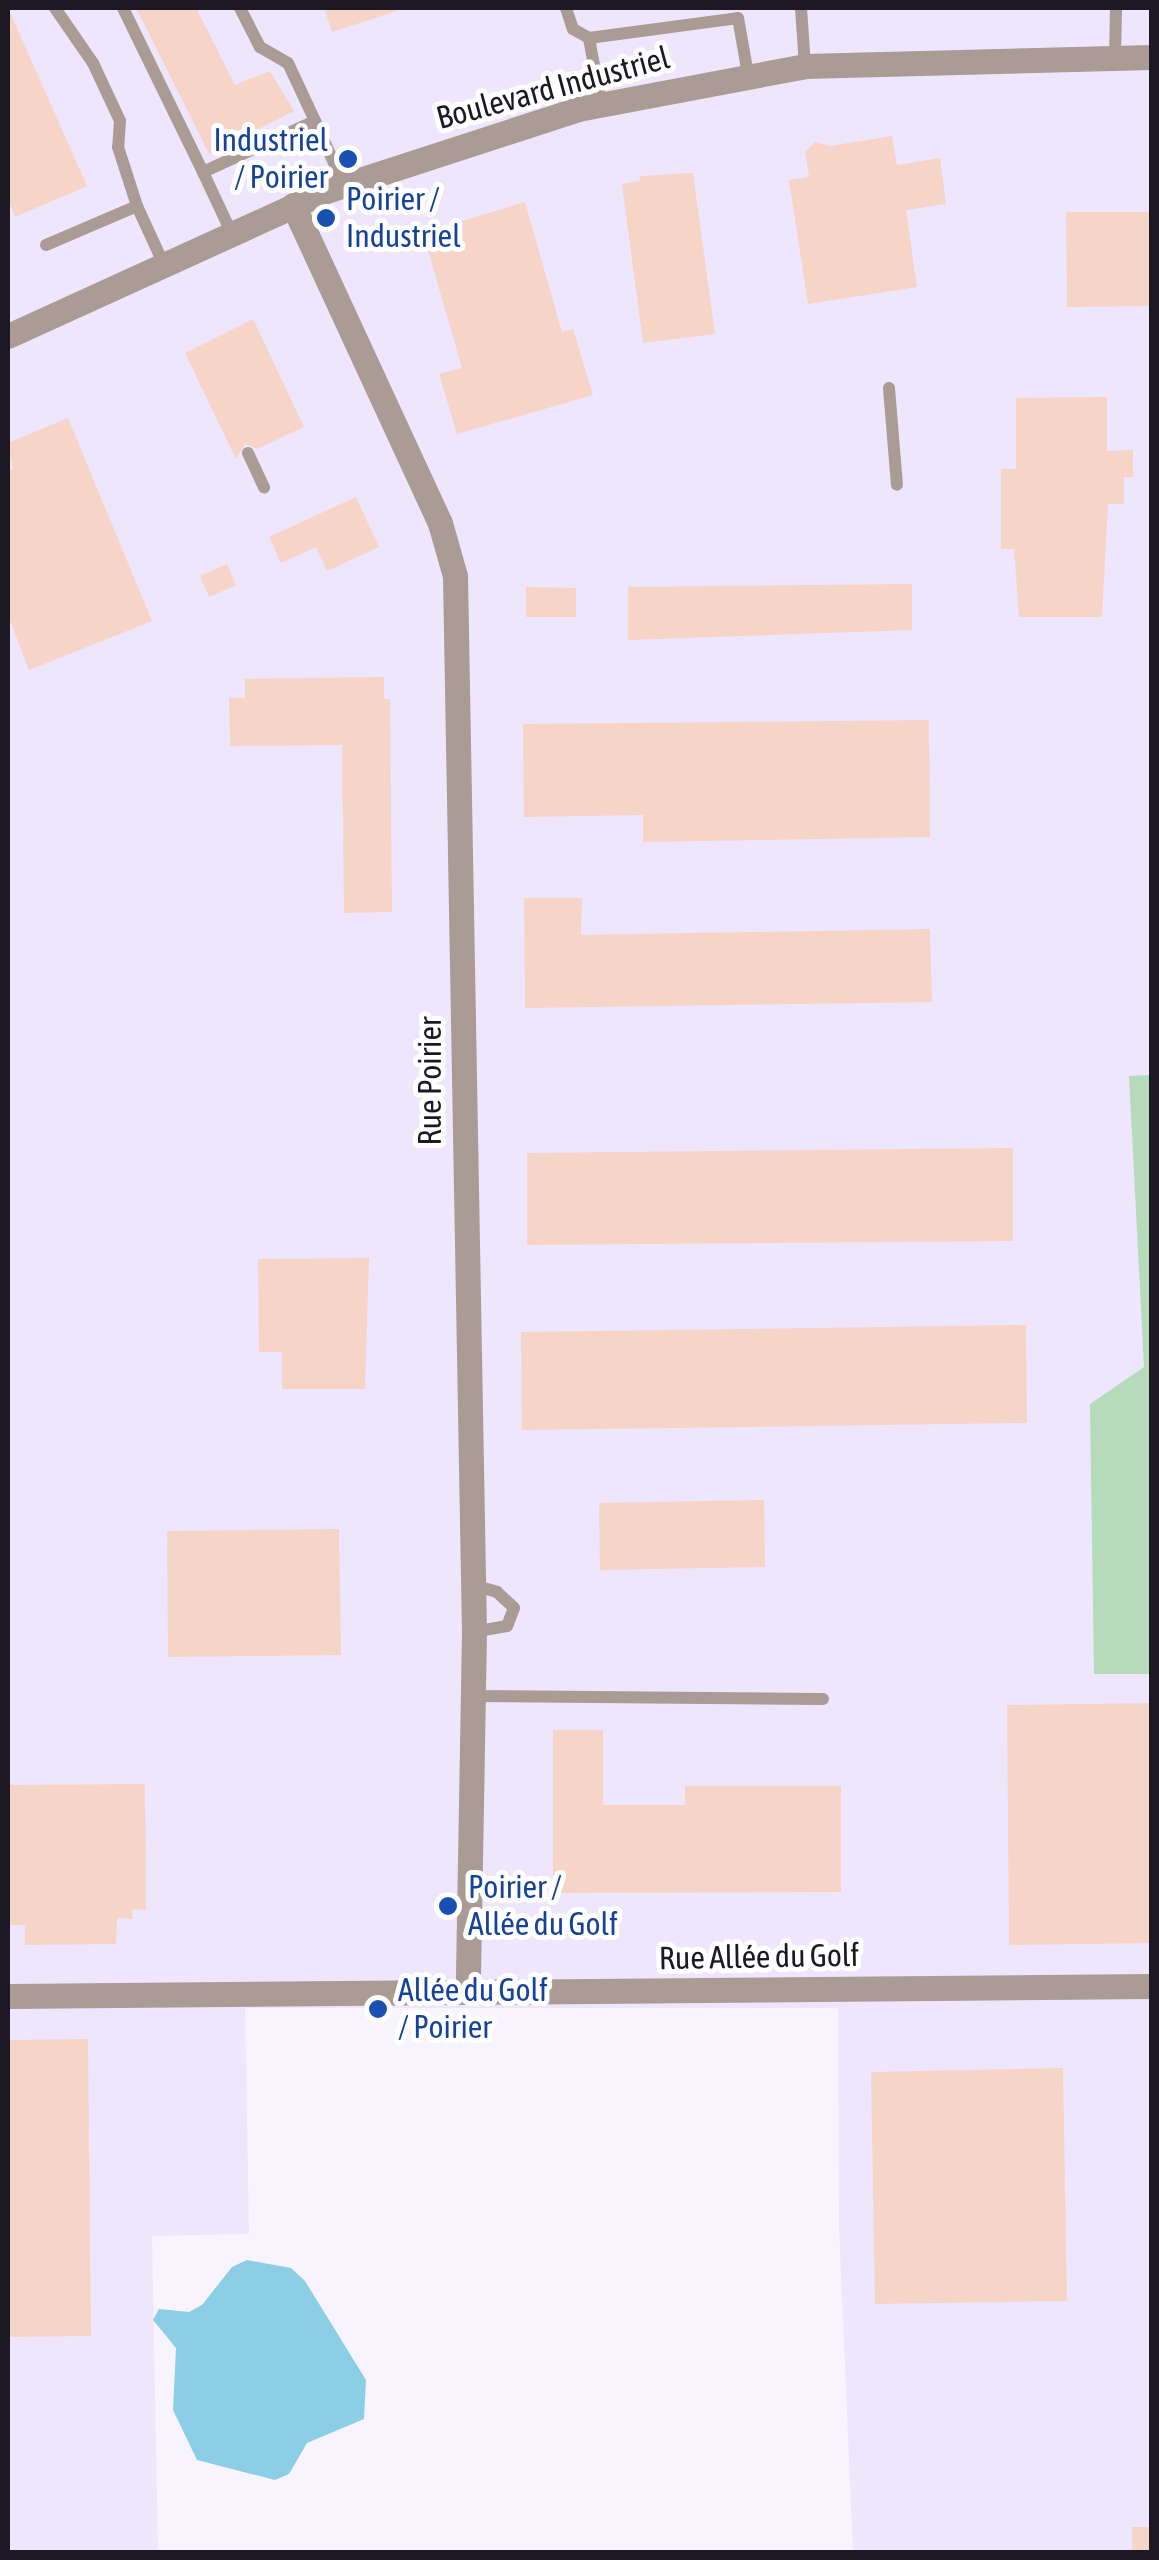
<!DOCTYPE html>
<meta charset="utf-8">
<style>
body{margin:0}
#map{position:relative;width:1159px;height:2560px;overflow:hidden;background:#f7f3ff;font-family:"Asap Condensed",sans-serif}
div>[style]{position:absolute}
.built>*{inset:0;background:#eee6fd}
.green>*{inset:0;background:#b5dbbb}
.water>*{inset:0;background:#8dcee7}
.building>*{inset:0;background:#f6d4c7}
.service>*{height:12px;margin:-6px;padding:0 6px;transform-origin:6px;border-radius:6px;background:#aa9b95}
.minor>*{height:25px;margin:-12.5px;padding:0 12.5px;transform-origin:12.5px;border-radius:12.5px;background:#aa9b95}
.tertiary>*{height:25px;margin:-12.5px;padding:0 12.5px;transform-origin:12.5px;border-radius:12.5px;background:#aa9b95}
.dots>*{width:28px;height:28px;translate:-50% -50%;box-sizing:border-box;border:5px solid #fff;border-radius:50%}
span{translate:-50% -50%;white-space:nowrap;text-align:center;line-height:1.15;-webkit-text-stroke:10px #fff;paint-order:stroke}
.street-label{font-size:32px;color:#1d1924}
.transit-label{font-size:32px;color:#164399}
.right{translate:-100% -50%;text-align:right}
.left{translate:0 -50%;text-align:left}
.frame{position:absolute;inset:0;border:10px solid #1d1924;pointer-events:none}
</style>
<div id="map">
<div class="built">
<div style="clip-path:polygon(8px 8px,1151px 8px,1151px 2552px,853px 2552px,839px 2226px,838px 2008px,245px 2008px,249px 2234px,152px 2236px,158px 2552px,8px 2552px)"></div>
</div>
<div class="green">
<div style="clip-path:polygon(1151px 1075px,1151px 1674px,1094px 1674px,1090px 1404px,1144px 1367px,1129px 1076px)"></div>
</div>
<div class="water">
<div style="clip-path:polygon(247px 2260px,291px 2268px,305px 2281px,366px 2380px,364px 2419px,307px 2443px,289px 2474px,275px 2480px,197px 2460px,173px 2410px,176px 2348px,153px 2320px,159px 2309px,189px 2312px,202px 2305px,232px 2267px)"></div>
</div>
<div class="building">
<div style="clip-path:polygon(8px 8px,87px 186px,15px 217px,8px 199px)"></div>
<div style="clip-path:polygon(136px 8px,196px 8px,235px 85px,270px 71px,294px 111px,209px 154px)"></div>
<div style="clip-path:polygon(324px 8px,397px 8px,397px 11px,332px 32px)"></div>
<div style="clip-path:polygon(892px 136px,897px 165px,940px 158px,946px 204px,906px 210px,917px 287px,808px 304px,789px 180px,809px 177px,805px 152px,815px 142px,830px 146px)"></div>
<div style="clip-path:polygon(693px 173px,715px 334px,643px 343px,622px 184px,640px 181px,640px 176px)"></div>
<div style="clip-path:polygon(525px 202px,562px 332px,573px 329px,593px 395px,457px 434px,439px 374px,462px 368px,423px 233px)"></div>
<div style="clip-path:polygon(1066px 212px,1152px 212px,1152px 306px,1067px 307px)"></div>
<div style="clip-path:polygon(253px 319px,304px 427px,257px 449px,245px 444px,236px 459px,185px 353px)"></div>
<div style="clip-path:polygon(1107px 397px,1107px 451px,1133px 450px,1133px 477px,1124px 477px,1124px 504px,1108px 504px,1102px 617px,1019px 617px,1014px 549px,1001px 549px,1001px 469px,1016px 469px,1016px 398px)"></div>
<div style="clip-path:polygon(68px 418px,152px 621px,29px 670px,8px 615px,8px 471px,13px 469px,8px 443px)"></div>
<div style="clip-path:polygon(356px 497px,379px 547px,327px 571px,316px 547px,281px 563px,269px 537px)"></div>
<div style="clip-path:polygon(227px 564px,236px 585px,209px 597px,200px 576px)"></div>
<div style="clip-path:polygon(912px 584px,912px 630px,628px 640px,628px 587px)"></div>
<div style="clip-path:polygon(526px 587px,576px 588px,576px 617px,526px 617px)"></div>
<div style="clip-path:polygon(384px 677px,384px 699px,390px 699px,392px 912px,344px 913px,342px 745px,230px 746px,229px 698px,245px 698px,245px 679px)"></div>
<div style="clip-path:polygon(929px 720px,930px 837px,643px 842px,643px 815px,524px 817px,523px 724px)"></div>
<div style="clip-path:polygon(524px 898px,582px 898px,581px 935px,930px 929px,932px 1002px,525px 1008px)"></div>
<div style="clip-path:polygon(1013px 1148px,1013px 1241px,527px 1245px,527px 1153px)"></div>
<div style="clip-path:polygon(369px 1258px,365px 1389px,282px 1389px,282px 1352px,259px 1352px,258px 1259px)"></div>
<div style="clip-path:polygon(1026px 1325px,1027px 1423px,522px 1430px,521px 1332px)"></div>
<div style="clip-path:polygon(764px 1500px,765px 1567px,600px 1570px,599px 1503px)"></div>
<div style="clip-path:polygon(339px 1529px,341px 1655px,168px 1657px,167px 1531px)"></div>
<div style="clip-path:polygon(1152px 1703px,1152px 1943px,1009px 1945px,1007px 1705px)"></div>
<div style="clip-path:polygon(553px 1730px,603px 1730px,603px 1805px,685px 1805px,685px 1786px,841px 1786px,841px 1892px,553px 1893px)"></div>
<div style="clip-path:polygon(145px 1784px,146px 1910px,132px 1909px,133px 1919px,117px 1918px,116px 1944px,25px 1945px,25px 1925px,8px 1925px,8px 1785px)"></div>
<div style="clip-path:polygon(88px 2039px,91px 2336px,8px 2337px,8px 2040px)"></div>
<div style="clip-path:polygon(1063px 2068px,1067px 2301px,875px 2304px,871px 2072px)"></div>
<div style="clip-path:polygon(1132px 2527px,1152px 2527px,1152px 2552px,1132px 2552px)"></div>
</div>
<div class="service">
<div style="left:55px;top:8px;width:67px;rotate:55.4deg"></div>
<div style="left:93px;top:63px;width:64px;rotate:65deg"></div>
<div style="left:120px;top:121px;width:26px;rotate:94deg"></div>
<div style="left:118px;top:147px;width:62px;rotate:72.1deg"></div>
<div style="left:123px;top:8px;width:182px;rotate:64deg"></div>
<div style="left:240px;top:8px;width:44px;rotate:62.9deg"></div>
<div style="left:260px;top:47px;width:32px;rotate:30deg"></div>
<div style="left:288px;top:63px;width:64px;rotate:65deg"></div>
<div style="left:566px;top:8px;width:22px;rotate:72deg"></div>
<div style="left:573px;top:29px;width:18px;rotate:29deg"></div>
<div style="left:801px;top:8px;width:58px;rotate:86.1deg"></div>
<div style="left:1115px;top:57px;width:49px;rotate:-88.8deg"></div>
<div style="left:601px;top:103px;width:66px;rotate:-100.5deg"></div>
<div style="left:589px;top:38px;width:150px;rotate:-7.6deg"></div>
<div style="left:738px;top:18px;width:57px;rotate:79.9deg"></div>
<div style="left:232px;top:234px;width:68px;rotate:-115.1deg"></div>
<div style="left:203px;top:172px;width:123px;rotate:-24.5deg"></div>
<div style="left:315px;top:121px;width:70px;rotate:65.6deg"></div>
<div style="left:46px;top:245px;width:99px;rotate:-23.2deg"></div>
<div style="left:137px;top:206px;width:67px;rotate:65.3deg"></div>
<div style="left:889px;top:388px;width:97px;rotate:85.3deg"></div>
<div style="left:248px;top:453px;width:38px;rotate:65deg"></div>
<div style="left:473px;top:1585px;width:25px;rotate:16deg"></div>
<div style="left:497px;top:1592px;width:23px;rotate:43deg"></div>
<div style="left:514px;top:1608px;width:19px;rotate:111deg"></div>
<div style="left:507px;top:1626px;width:34px;rotate:170deg"></div>
<div style="left:472px;top:1696px;width:351px;rotate:0.5deg"></div>
</div>
<div class="minor">
<div style="left:293px;top:205px;width:350px;rotate:65.2deg"></div>
<div style="left:440px;top:523px;width:55px;rotate:74.2deg"></div>
<div style="left:455px;top:576px;width:1056px;rotate:88.97deg"></div>
<div style="left:474px;top:1632px;width:360px;rotate:91deg"></div>
<div style="left:8px;top:1996px;width:1144px;rotate:-0.5deg"></div>
</div>
<div class="tertiary">
<div style="left:8px;top:336px;width:353px;rotate:-24.5deg"></div>
<div style="left:329px;top:190px;width:262px;rotate:-18deg"></div>
<div style="left:578px;top:109px;width:231px;rotate:-10.7deg"></div>
<div style="left:805px;top:66px;width:347px;rotate:-1.5deg"></div>
</div>
<div class="dots">
<div style="left:348px;top:159px;background:#1a4fb4"></div>
<div style="left:326px;top:218px;background:#1a4fb4"></div>
<div style="left:448px;top:1906px;background:#1a4fb4"></div>
<div style="left:378px;top:2009px;background:#1a4fb4"></div>
</div>
<div class="street-label">
<span style="left:553px;top:88px;rotate:-15deg">Boulevard Industriel</span>
<span style="left:430px;top:1081px;rotate:-90deg">Rue Poirier</span>
<span style="left:759px;top:1957px;rotate:-1deg">Rue Allée du Golf</span>
</div>
<div class="transit-label">
<span class="right" style="left:328px;top:159px">Industriel<br>/ Poirier</span>
<span class="left" style="left:346px;top:218px">Poirier /<br>Industriel</span>
<span class="left" style="left:468px;top:1906px">Poirier /<br>Allée du Golf</span>
<span class="left" style="left:398px;top:2009px">Allée du Golf<br>/ Poirier</span>
</div>
<div class="frame"></div>
</div>
